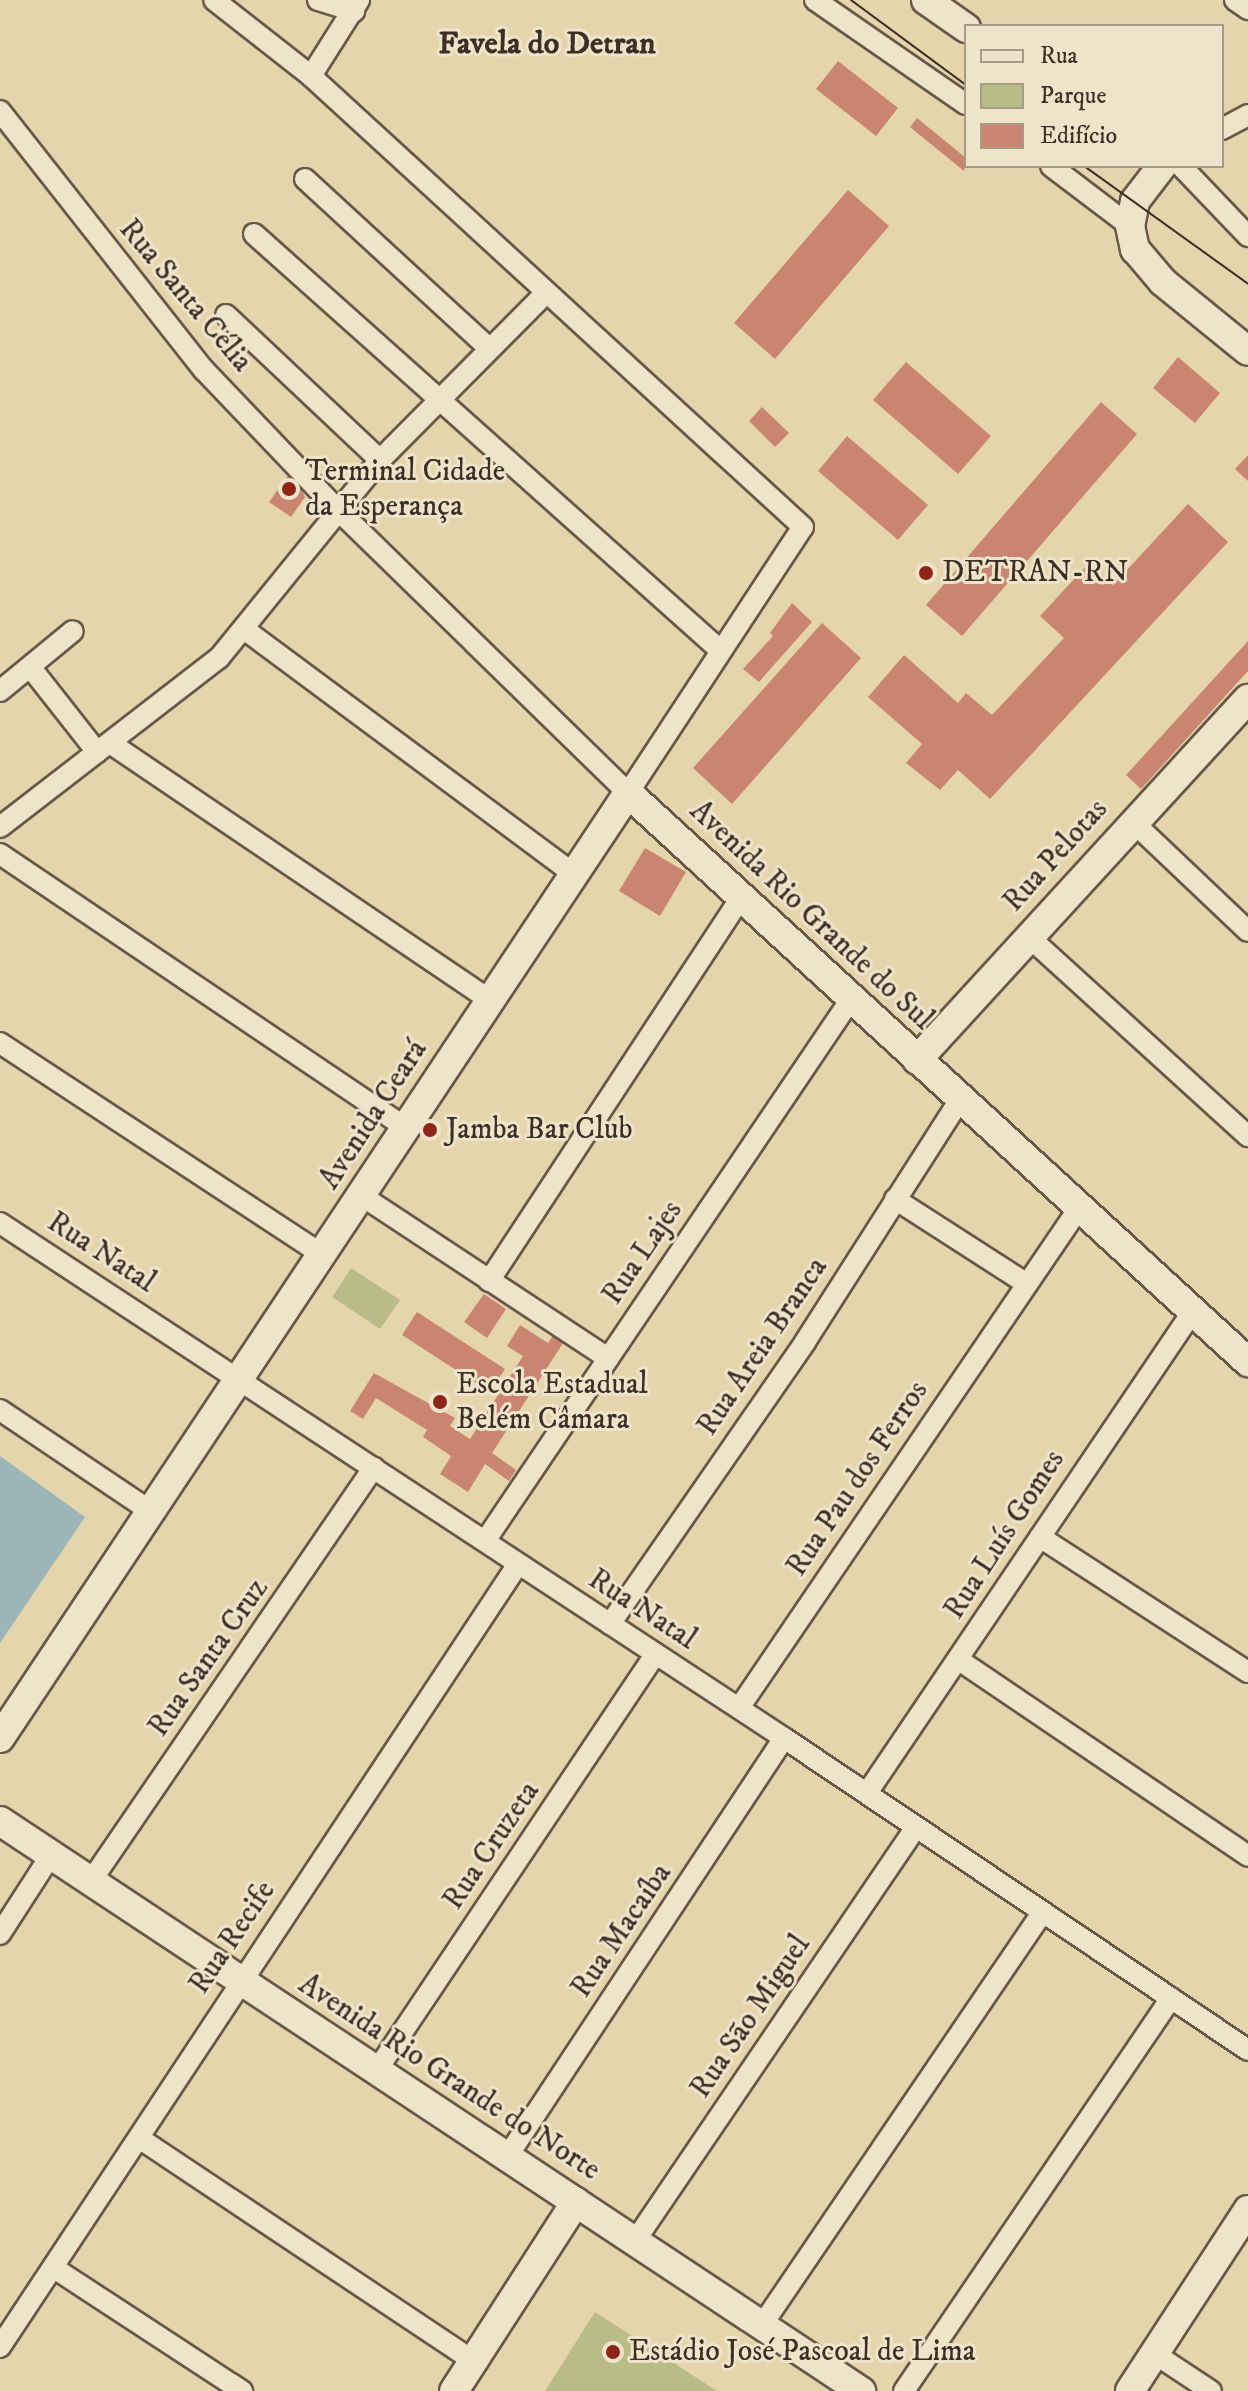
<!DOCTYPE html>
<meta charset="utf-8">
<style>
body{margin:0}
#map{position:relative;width:1248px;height:2391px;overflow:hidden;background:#e5d5ad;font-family:"IM FELL DW Pica",serif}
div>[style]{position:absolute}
.green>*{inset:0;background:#b9bc86}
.water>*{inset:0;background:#9cb5b7}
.building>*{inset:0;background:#ca8572}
.roads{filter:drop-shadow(2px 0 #675848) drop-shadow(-2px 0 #675848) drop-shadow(0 2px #675848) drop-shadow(0 -2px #675848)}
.street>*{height:20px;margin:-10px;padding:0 10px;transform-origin:10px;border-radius:10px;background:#eee4ca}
.secondary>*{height:28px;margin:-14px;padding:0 14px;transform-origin:14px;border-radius:14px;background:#eee4ca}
.tram>*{height:2px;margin:-1px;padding:0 1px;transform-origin:1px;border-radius:1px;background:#3d2e26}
.dots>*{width:22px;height:22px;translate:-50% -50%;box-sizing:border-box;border:4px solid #eee4ca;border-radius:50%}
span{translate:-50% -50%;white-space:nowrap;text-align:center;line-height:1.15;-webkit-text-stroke:6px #eee4ca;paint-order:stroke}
.street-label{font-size:30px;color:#3d2e26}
.poi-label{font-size:30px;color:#3d2e26}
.left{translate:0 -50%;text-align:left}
.neighbourhood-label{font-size:32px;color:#3d2e26;font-weight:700}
.legend{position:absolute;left:964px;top:24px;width:260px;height:144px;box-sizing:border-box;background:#eee4ca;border:2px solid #a79b88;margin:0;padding:10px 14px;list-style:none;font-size:24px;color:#3d2e26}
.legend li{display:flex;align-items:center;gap:16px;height:40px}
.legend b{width:40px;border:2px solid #a79b88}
</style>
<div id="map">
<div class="green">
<div style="clip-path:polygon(351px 1268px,400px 1300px,380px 1329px,332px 1297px)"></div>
<div style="clip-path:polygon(595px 2312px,717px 2391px,545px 2391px)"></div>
</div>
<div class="water">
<div style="clip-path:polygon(0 1456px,85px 1517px,0 1643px)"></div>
</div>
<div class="building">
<div style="clip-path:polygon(838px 61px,898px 108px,876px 136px,816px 89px)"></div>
<div style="clip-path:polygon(917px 118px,966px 158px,964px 171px,910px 127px)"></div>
<div style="clip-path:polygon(848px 190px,889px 226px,775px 359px,734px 323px)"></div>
<div style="clip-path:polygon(1178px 357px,1220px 393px,1195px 423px,1153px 388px)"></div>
<div style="clip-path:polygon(906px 362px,991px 436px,958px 474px,873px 400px)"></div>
<div style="clip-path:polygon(1101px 402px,1137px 434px,962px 636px,926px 605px)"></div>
<div style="clip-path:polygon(762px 407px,789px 433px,775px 447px,749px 421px)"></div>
<div style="clip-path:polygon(847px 436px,928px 505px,898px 540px,818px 471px)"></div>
<div style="clip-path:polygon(1248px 455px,1248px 481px,1235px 469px)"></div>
<div style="clip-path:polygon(292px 470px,305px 497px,291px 517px,269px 502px)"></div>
<div style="clip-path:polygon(1188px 504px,1228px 542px,990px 799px,958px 770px,940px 790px,906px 763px,922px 744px,868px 697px,904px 655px,958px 703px,966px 693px,992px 715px,1064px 638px,1040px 616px,1089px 563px,1113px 585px)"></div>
<div style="clip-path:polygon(792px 603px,812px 622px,759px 682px,743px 669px,773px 636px,770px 633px)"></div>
<div style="clip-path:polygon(822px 623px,861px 658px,732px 804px,693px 768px)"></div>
<div style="clip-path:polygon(1248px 641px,1248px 671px,1141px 789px,1126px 775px)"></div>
<div style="clip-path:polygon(645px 848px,686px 872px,660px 916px,619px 891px)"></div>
<div style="clip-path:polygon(484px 1294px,506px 1309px,487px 1338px,464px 1322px)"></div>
<div style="clip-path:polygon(417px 1312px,505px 1369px,490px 1392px,402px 1335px)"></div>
<div style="clip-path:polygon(520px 1325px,548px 1343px,557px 1330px,567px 1337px,492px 1453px,516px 1470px,509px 1481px,485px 1464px,468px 1492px,440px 1474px,451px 1456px,423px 1437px,427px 1430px,376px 1398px,363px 1419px,350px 1411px,374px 1373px,455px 1418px,450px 1426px,470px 1439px,523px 1356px,507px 1346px)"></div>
</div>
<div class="roads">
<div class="street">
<div style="left:318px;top:0;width:38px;rotate:17deg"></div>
<div style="left:815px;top:0;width:183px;rotate:34.6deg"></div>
<div style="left:1235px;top:0;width:16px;rotate:35deg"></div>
<div style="left:311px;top:76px;width:90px;rotate:-57.7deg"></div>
<div style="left:0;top:111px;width:330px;rotate:51.8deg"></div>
<div style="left:204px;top:370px;width:192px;rotate:46.3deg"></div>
<div style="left:337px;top:509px;width:407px;rotate:44.3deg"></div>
<div style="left:628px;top:793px;width:318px;rotate:-56.7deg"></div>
<div style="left:803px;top:527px;width:667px;rotate:-137.49deg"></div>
<div style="left:311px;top:76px;width:123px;rotate:-141.9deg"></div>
<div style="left:1222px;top:129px;width:30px;rotate:-28deg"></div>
<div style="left:1051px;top:166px;width:99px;rotate:37.2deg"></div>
<div style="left:1181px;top:166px;width:97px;rotate:46.3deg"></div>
<div style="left:305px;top:179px;width:250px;rotate:42.6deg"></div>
<div style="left:254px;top:234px;width:625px;rotate:41.76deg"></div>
<div style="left:226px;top:315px;width:212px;rotate:43.3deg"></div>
<div style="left:244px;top:629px;width:409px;rotate:36.6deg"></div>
<div style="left:31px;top:668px;width:107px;rotate:51.8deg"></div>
<div style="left:0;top:691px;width:94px;rotate:-39.4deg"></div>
<div style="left:110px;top:743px;width:457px;rotate:34.1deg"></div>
<div style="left:1133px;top:822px;width:158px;rotate:43.5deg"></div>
<div style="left:0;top:827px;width:277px;rotate:-37.7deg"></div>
<div style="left:219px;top:658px;width:255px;rotate:-50.9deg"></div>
<div style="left:380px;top:460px;width:235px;rotate:-45.2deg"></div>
<div style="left:0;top:854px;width:490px;rotate:34deg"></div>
<div style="left:1029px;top:937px;width:296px;rotate:42.3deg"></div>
<div style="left:0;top:1043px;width:386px;rotate:33.3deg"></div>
<div style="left:362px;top:1196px;width:295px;rotate:33.4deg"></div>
<div style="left:895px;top:1199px;width:157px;rotate:32.8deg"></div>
<div style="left:0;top:1223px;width:938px;rotate:33.3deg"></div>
<div style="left:784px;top:1738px;width:559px;rotate:33.92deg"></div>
<div style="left:489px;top:1281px;width:459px;rotate:-56.7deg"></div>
<div style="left:0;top:1410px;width:179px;rotate:33.9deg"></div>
<div style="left:1040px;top:1537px;width:248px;rotate:33deg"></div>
<div style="left:485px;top:1541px;width:654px;rotate:-55.97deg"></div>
<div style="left:610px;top:1624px;width:343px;rotate:-55.3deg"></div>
<div style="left:805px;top:1342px;width:287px;rotate:-57.4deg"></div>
<div style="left:959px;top:1660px;width:349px;rotate:34.1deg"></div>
<div style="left:739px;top:1708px;width:605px;rotate:-55.78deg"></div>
<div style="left:867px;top:1793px;width:582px;rotate:-55.93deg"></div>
<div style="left:91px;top:1881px;width:501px;rotate:-55.64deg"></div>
<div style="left:0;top:1934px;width:94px;rotate:-57.2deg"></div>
<div style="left:377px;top:2070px;width:500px;rotate:-56.2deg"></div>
<div style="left:139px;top:2138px;width:402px;rotate:33.7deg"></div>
<div style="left:507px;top:2157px;width:502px;rotate:-56.53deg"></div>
<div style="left:635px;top:2241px;width:500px;rotate:-55.83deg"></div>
<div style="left:54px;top:2268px;width:225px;rotate:33.2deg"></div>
<div style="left:762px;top:2325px;width:498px;rotate:-55.8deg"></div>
<div style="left:0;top:2347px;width:939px;rotate:-56.51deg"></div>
<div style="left:1155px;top:2354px;width:67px;rotate:33.5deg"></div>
<div style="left:904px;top:2391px;width:475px;rotate:-55.8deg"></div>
</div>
<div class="secondary">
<div style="left:926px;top:0;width:49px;rotate:35deg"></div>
<div style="left:1162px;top:166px;width:44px;rotate:127.6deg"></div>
<div style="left:1135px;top:201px;width:25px;rotate:101deg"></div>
<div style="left:1130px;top:226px;width:24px;rotate:78deg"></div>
<div style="left:1135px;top:249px;width:43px;rotate:49.7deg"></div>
<div style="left:1163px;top:282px;width:109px;rotate:39.1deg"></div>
<div style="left:917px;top:1060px;width:490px;rotate:-47.5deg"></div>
<div style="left:0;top:1738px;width:1135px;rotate:-56.39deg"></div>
<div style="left:628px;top:793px;width:842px;rotate:42.54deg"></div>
<div style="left:0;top:1821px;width:1033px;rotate:33.51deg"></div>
<div style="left:454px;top:2391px;width:225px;rotate:-57.2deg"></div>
<div style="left:1130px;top:2391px;width:216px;rotate:-56.9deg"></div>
</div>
</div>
<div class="tram">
<div style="left:851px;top:0;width:143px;rotate:36.5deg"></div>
<div style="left:1084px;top:166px;width:202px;rotate:35.7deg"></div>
</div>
<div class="dots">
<div style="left:289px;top:489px;background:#8f2418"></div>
<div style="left:926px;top:573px;background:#8f2418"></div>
<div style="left:430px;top:1130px;background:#8f2418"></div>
<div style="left:440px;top:1402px;background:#8f2418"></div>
<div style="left:613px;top:2352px;background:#8f2418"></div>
</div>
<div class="street-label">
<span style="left:185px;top:296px;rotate:50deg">Rua Santa Célia</span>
<span style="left:1056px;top:856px;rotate:-48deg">Rua Pelotas</span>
<span style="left:811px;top:916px;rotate:43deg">Avenida Rio Grande do Sul</span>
<span style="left:374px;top:1115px;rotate:-57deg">Avenida Ceará</span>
<span style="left:101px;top:1253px;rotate:33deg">Rua Natal</span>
<span style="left:643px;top:1253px;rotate:-56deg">Rua Lajes</span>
<span style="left:763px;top:1347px;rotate:-56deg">Rua Areia Branca</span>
<span style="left:858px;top:1479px;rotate:-56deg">Rua Pau dos Ferros</span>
<span style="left:1005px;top:1535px;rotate:-57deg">Rua Luís Gomes</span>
<span style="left:642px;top:1610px;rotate:33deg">Rua Natal</span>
<span style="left:209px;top:1658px;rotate:-55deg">Rua Santa Cruz</span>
<span style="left:492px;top:1846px;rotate:-56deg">Rua Cruzeta</span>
<span style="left:622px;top:1931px;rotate:-56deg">Rua Macaíba</span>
<span style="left:233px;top:1938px;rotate:-56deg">Rua Recife</span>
<span style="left:751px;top:2017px;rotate:-56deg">Rua São Miguel</span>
<span style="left:449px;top:2078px;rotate:33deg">Avenida Rio Grande do Norte</span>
</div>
<div class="poi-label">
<span class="left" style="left:305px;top:489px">Terminal Cidade<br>da Esperança</span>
<span class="left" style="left:942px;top:573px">DETRAN-RN</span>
<span class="left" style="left:446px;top:1130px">Jamba Bar Club</span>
<span class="left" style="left:456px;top:1402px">Escola Estadual<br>Belém Câmara</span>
<span class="left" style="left:629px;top:2352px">Estádio José Pascoal de Lima</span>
</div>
<div class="neighbourhood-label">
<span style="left:547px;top:44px">Favela do Detran</span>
</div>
<ul class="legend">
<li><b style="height:10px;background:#eee4ca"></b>Rua</li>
<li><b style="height:22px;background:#b9bc86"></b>Parque</li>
<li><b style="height:22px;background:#ca8572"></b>Edifício</li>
</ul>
</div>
